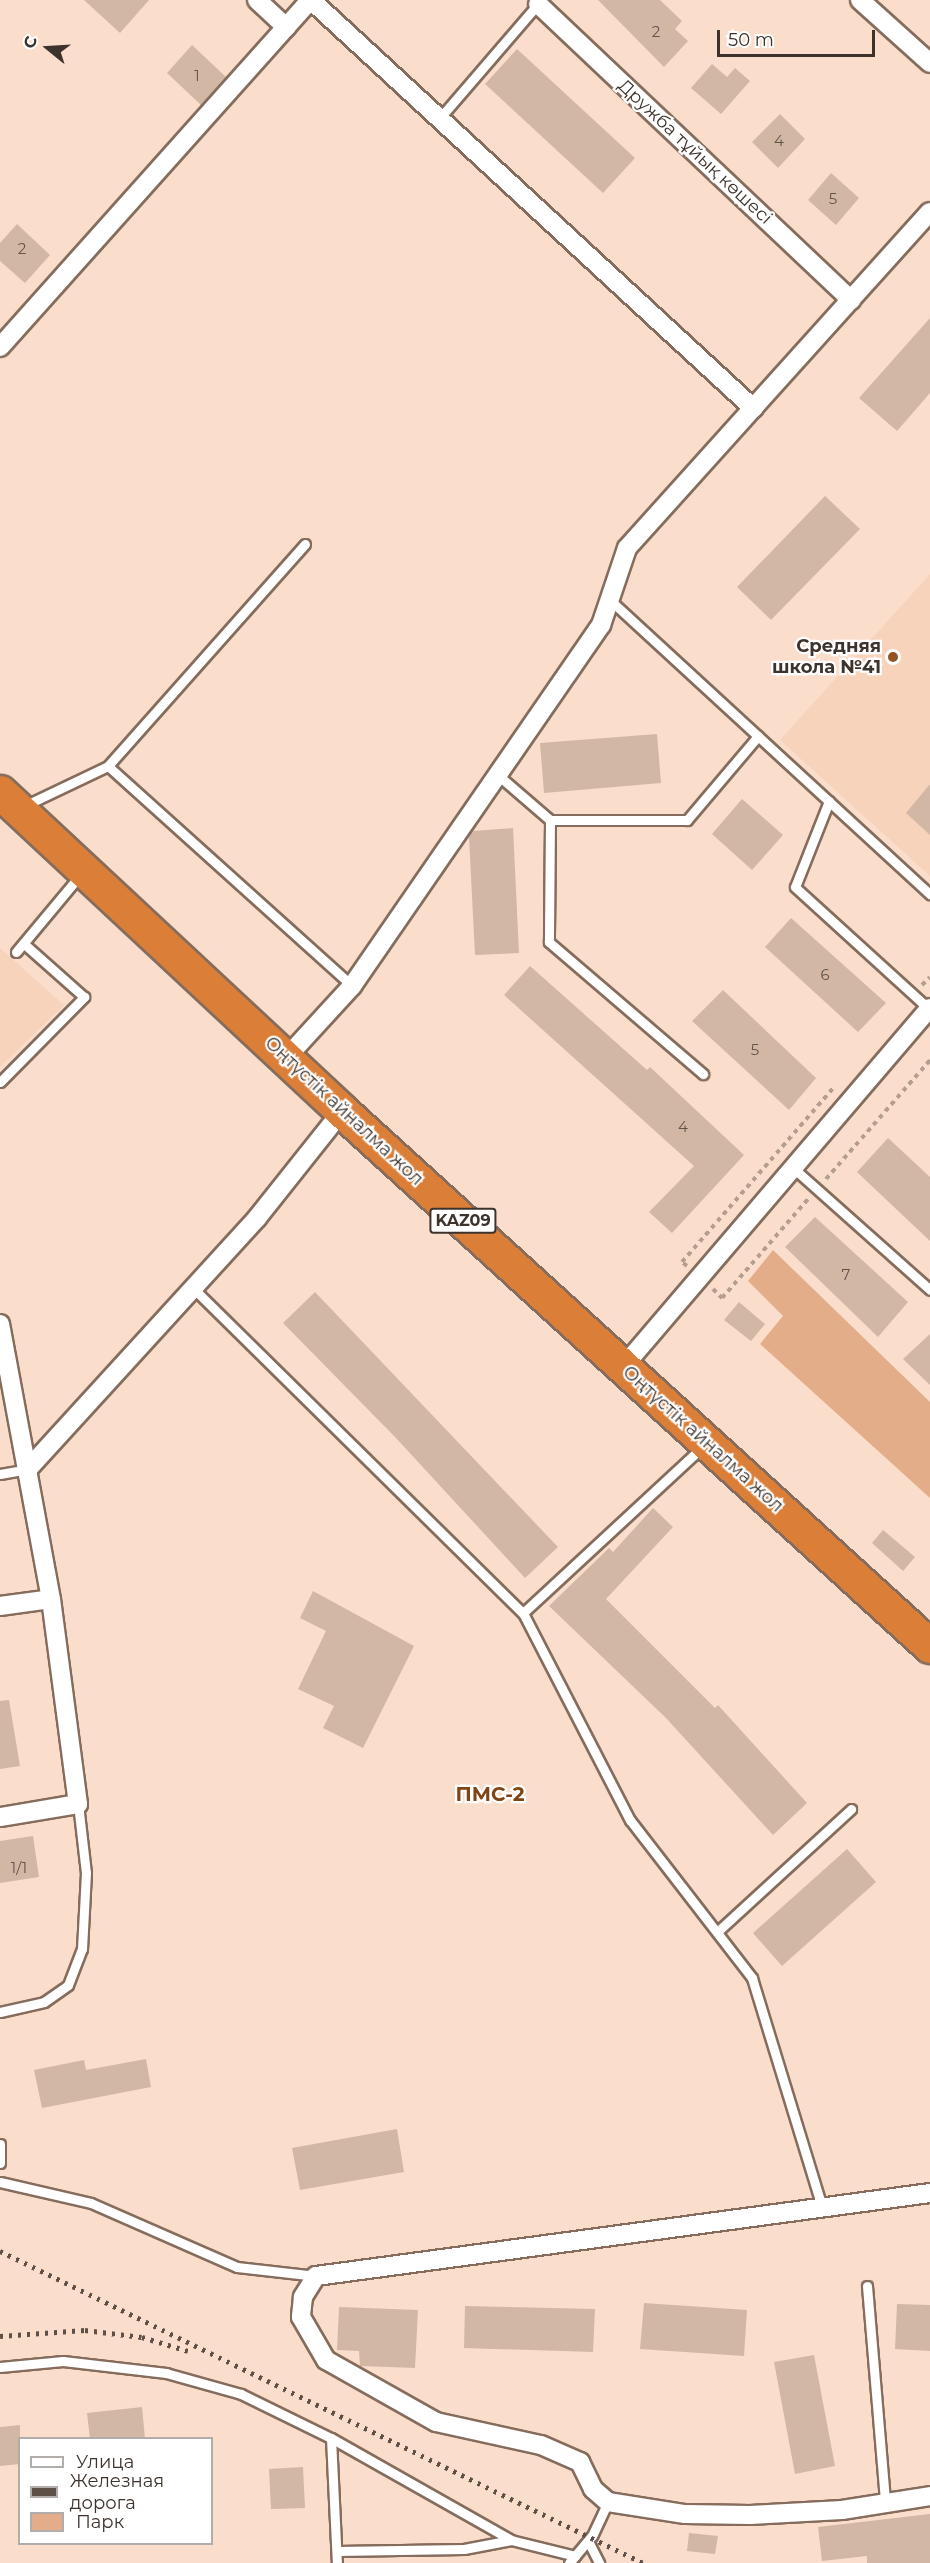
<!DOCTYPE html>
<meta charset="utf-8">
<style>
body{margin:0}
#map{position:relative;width:930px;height:2563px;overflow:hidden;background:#faddcb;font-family:Montserrat,sans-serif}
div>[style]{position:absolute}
.built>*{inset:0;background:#f7d3bc}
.green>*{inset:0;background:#e3ad89}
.building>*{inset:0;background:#d3b7a5}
.path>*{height:4px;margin-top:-2px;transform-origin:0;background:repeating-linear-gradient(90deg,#b49e90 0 4.5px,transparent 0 9px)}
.roads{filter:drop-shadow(2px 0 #856c5c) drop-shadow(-2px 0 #856c5c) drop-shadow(0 2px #856c5c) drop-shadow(0 -2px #856c5c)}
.lane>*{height:9px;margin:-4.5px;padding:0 4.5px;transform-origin:4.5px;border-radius:4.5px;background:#fff}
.street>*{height:18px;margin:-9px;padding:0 9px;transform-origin:9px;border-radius:9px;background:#fff}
.highway>*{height:33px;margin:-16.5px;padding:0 16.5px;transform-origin:16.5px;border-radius:16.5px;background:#db7e38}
.rail>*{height:4.5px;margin-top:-2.25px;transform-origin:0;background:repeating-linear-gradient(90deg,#5e5047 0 3px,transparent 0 9px)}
.dots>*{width:16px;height:16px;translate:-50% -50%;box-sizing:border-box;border:3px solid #fff;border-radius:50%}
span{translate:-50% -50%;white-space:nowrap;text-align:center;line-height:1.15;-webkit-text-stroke:4.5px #fff;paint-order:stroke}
.number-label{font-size:15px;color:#63544a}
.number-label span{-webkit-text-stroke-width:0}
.shield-label span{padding:2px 4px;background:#fff;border:2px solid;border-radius:4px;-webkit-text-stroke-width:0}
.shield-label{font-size:16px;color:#3e332c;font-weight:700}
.street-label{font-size:18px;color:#3e332c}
.poi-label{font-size:18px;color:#3e332c;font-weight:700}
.right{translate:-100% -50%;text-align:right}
.neighbourhood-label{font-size:20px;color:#804415;font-weight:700}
.legend{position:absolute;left:18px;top:2437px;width:195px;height:108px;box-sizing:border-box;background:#fff;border:2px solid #b2adab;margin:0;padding:8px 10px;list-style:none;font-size:18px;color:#3e332c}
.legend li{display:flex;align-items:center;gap:12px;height:30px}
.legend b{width:30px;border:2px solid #b2adab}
.north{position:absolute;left:18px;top:18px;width:60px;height:60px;-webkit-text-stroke:4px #fff;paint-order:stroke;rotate:288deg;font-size:16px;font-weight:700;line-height:24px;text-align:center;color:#3e332c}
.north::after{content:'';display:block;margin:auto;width:21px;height:27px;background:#3e332c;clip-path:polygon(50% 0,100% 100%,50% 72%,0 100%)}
.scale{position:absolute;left:717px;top:30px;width:158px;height:27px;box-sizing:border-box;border:3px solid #3e332c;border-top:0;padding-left:8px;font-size:18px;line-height:21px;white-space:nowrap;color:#3e332c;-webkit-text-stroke:4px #fff;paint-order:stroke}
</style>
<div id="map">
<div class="built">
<div style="clip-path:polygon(930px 574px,930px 876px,780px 740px)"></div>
<div style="clip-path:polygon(0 948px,64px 1005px,0 1067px)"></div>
</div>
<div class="green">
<div style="clip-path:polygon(773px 1250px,930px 1402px,930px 1498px,760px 1344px,783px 1316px,748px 1281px)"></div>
</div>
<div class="building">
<div style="clip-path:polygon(84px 0,149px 0,120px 33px)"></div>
<div style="clip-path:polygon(598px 0,660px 0,682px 21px,675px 29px,688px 41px,664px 67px)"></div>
<div style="clip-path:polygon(192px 45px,226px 77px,201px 105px,167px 73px)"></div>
<div style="clip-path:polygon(517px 49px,635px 158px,603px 193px,485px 84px)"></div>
<div style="clip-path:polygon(712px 64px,727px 77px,735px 68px,750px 81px,721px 114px,691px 88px)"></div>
<div style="clip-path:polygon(780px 114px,805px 139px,778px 168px,752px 142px)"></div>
<div style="clip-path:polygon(831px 173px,859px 198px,836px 225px,808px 200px)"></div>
<div style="clip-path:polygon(17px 224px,50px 255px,25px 283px,0 261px,0 243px)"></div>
<div style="clip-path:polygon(930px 318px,930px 393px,897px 431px,859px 398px)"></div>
<div style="clip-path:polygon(825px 496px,860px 529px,771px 620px,737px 587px)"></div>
<div style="clip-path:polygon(657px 734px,661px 783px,544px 793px,540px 743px)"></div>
<div style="clip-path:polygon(930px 784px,930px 835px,906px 813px)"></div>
<div style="clip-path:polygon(742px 799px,783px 835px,752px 870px,712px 834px)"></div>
<div style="clip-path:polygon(513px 828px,519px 953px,475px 955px,469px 837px,473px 831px)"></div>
<div style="clip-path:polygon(791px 918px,886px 1003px,858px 1032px,765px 947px)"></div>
<div style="clip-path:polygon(530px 966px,647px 1070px,650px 1067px,744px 1155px,672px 1233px,649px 1212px,694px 1166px,504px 995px)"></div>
<div style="clip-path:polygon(723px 990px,816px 1078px,789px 1110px,692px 1021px)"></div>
<div style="clip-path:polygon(888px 1138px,930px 1177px,930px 1241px,857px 1172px)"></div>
<div style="clip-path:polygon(815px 1217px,908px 1302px,878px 1337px,785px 1247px)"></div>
<div style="clip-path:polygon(315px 1292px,558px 1547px,525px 1578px,396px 1438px,283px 1323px)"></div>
<div style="clip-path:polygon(739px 1302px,765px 1324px,751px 1341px,724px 1320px)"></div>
<div style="clip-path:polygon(930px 1334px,930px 1385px,903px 1359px)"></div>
<div style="clip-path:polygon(653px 1508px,673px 1527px,606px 1599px,715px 1708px,718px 1705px,807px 1803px,773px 1835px,666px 1718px,549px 1606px,609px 1548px,613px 1552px)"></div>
<div style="clip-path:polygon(883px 1530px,915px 1557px,903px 1571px,872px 1543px)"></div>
<div style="clip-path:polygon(313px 1591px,414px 1646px,363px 1748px,323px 1728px,334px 1706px,298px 1689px,326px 1631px,300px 1618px)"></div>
<div style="clip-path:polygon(9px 1700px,20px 1766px,0 1769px,0 1701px)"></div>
<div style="clip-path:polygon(33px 1836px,39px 1877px,0 1883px,0 1841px)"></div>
<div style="clip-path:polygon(847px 1849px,876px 1882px,782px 1966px,753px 1933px)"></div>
<div style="clip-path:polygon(146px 2059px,151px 2087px,42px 2108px,34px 2070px,84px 2060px,86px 2070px)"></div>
<div style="clip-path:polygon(397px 2129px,404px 2172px,300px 2190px,292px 2148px)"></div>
<div style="clip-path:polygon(644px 2303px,747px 2310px,744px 2356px,640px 2349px)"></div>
<div style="clip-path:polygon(897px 2304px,930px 2305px,930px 2351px,895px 2349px)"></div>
<div style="clip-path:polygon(465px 2306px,595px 2309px,593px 2352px,464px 2348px)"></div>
<div style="clip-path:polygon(339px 2307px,418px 2310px,415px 2368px,360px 2366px,359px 2351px,337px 2350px)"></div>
<div style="clip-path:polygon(814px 2355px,835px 2466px,795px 2474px,774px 2362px)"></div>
<div style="clip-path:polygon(142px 2407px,145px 2439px,90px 2439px,87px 2413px)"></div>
<div style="clip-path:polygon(20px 2425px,20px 2464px,0 2466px,0 2427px)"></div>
<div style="clip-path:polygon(303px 2467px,305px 2508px,271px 2509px,269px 2469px)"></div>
<div style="clip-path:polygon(930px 2514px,930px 2563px,867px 2563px,867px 2556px,822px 2561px,818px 2527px)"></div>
<div style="clip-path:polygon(689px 2533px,718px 2536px,715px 2554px,687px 2551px)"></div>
</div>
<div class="path">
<div style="left:922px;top:985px;width:11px;rotate:-45deg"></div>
<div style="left:826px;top:1179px;width:158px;rotate:-48.8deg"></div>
<div style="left:687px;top:1266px;width:6px;rotate:-141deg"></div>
<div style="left:682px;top:1262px;width:230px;rotate:-49deg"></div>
<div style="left:713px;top:1289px;width:13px;rotate:45deg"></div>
<div style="left:722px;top:1298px;width:133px;rotate:-49deg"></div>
</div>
<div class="roads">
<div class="lane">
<div style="left:439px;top:119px;width:152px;rotate:-49.3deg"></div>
<div style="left:305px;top:544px;width:297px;rotate:131.6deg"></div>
<div style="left:108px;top:766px;width:329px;rotate:42deg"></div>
<div style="left:610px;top:600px;width:435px;rotate:42.6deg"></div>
<div style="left:499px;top:776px;width:67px;rotate:40.8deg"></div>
<div style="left:550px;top:820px;width:122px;rotate:90.5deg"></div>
<div style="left:549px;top:942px;width:203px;rotate:40.6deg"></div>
<div style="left:829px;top:801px;width:92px;rotate:111.6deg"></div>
<div style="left:795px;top:887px;width:181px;rotate:42.3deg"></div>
<div style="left:24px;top:806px;width:93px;rotate:-25.5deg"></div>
<div style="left:550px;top:820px;width:137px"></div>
<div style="left:687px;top:820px;width:110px;rotate:-49.8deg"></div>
<div style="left:16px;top:952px;width:102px;rotate:-50.2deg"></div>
<div style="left:0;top:1082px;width:120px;rotate:-45.3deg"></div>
<div style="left:84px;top:997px;width:80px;rotate:-138.5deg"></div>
<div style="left:791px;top:1166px;width:186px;rotate:41.7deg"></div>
<div style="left:193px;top:1288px;width:463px;rotate:44.6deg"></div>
<div style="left:523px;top:1613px;width:233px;rotate:62.7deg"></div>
<div style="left:630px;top:1820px;width:200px;rotate:52.3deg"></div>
<div style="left:752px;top:1978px;width:239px;rotate:73deg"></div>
<div style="left:0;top:1474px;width:28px;rotate:-10deg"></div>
<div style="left:523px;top:1613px;width:244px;rotate:-42.8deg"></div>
<div style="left:717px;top:1932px;width:182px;rotate:-42.5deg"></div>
<div style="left:0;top:2012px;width:45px;rotate:-12.8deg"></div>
<div style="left:44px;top:2002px;width:29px;rotate:-35deg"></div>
<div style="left:68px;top:1985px;width:39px;rotate:-69deg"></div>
<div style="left:82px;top:1949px;width:76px;rotate:-87deg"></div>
<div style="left:86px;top:1873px;width:69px;rotate:-96.6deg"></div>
<div style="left:0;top:2144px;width:19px;rotate:90deg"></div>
<div style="left:0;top:2182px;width:93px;rotate:13deg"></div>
<div style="left:91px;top:2203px;width:159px;rotate:23.7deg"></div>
<div style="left:237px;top:2267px;width:80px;rotate:6.5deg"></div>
<div style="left:867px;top:2286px;width:217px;rotate:85.2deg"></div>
<div style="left:0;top:2367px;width:63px;rotate:-5.4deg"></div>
<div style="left:63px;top:2361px;width:104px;rotate:6.6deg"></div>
<div style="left:166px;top:2373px;width:78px;rotate:15.6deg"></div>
<div style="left:241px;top:2394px;width:100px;rotate:26.1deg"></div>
<div style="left:331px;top:2438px;width:207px;rotate:29.5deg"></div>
<div style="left:511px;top:2540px;width:66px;rotate:14deg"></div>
<div style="left:331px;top:2438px;width:125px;rotate:87.3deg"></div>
<div style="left:588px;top:2541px;width:25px;rotate:63deg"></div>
<div style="left:337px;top:2551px;width:127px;rotate:-0.9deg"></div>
<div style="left:464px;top:2549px;width:48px;rotate:-10.8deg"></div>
<div style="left:569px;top:2563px;width:35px;rotate:-50deg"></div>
<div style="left:592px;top:2536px;width:38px;rotate:-65deg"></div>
</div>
<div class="street">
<div style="left:257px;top:0;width:40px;rotate:43deg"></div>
<div style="left:311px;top:0;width:602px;rotate:42.71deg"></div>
<div style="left:860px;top:0;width:94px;rotate:42deg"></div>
<div style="left:538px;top:4px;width:431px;rotate:43.4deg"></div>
<div style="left:0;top:347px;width:465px;rotate:-48.2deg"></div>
<div style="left:286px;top:1058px;width:98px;rotate:-47.5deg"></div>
<div style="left:352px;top:986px;width:439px;rotate:-55.4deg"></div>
<div style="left:601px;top:625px;width:81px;rotate:-71.3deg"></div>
<div style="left:627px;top:548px;width:452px;rotate:-48deg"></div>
<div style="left:0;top:1324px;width:280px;rotate:79.5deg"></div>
<div style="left:51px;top:1599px;width:207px;rotate:82.5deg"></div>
<div style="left:78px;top:1804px;width:79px;rotate:170.5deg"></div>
<div style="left:623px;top:1367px;width:472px;rotate:-49.5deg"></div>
<div style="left:28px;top:1469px;width:340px;rotate:-47.6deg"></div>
<div style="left:257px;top:1218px;width:137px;rotate:-51.5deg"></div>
<div style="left:0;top:1606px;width:51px;rotate:-7.8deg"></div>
<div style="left:930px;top:2193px;width:620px;rotate:172.3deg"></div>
<div style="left:316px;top:2276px;width:25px;rotate:122deg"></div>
<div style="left:303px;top:2297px;width:20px;rotate:96deg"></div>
<div style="left:301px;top:2317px;width:50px;rotate:59.8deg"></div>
<div style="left:326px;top:2360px;width:126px;rotate:29.4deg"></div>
<div style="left:436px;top:2422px;width:107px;rotate:12.4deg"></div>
<div style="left:541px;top:2445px;width:43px;rotate:23.6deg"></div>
<div style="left:580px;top:2462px;width:30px;rotate:64deg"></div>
<div style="left:593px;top:2489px;width:20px;rotate:41deg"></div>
<div style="left:608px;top:2502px;width:78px;rotate:8.9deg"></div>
<div style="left:685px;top:2514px;width:65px;rotate:0.9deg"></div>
<div style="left:750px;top:2515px;width:92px;rotate:-3.1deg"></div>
<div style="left:842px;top:2510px;width:89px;rotate:-9deg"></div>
</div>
<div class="highway">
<div style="left:0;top:792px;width:468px;rotate:43deg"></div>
<div style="left:342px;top:1111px;width:795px;rotate:42.3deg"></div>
</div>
</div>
<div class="rail">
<div style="left:0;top:2251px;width:715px;rotate:25.88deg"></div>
<div style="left:0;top:2336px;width:85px;rotate:-4deg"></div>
<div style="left:85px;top:2330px;width:57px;rotate:7deg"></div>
<div style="left:142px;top:2337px;width:48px;rotate:16.9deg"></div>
</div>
<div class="dots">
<div style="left:893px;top:657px;background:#945320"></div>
</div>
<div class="number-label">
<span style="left:656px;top:32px">2</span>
<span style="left:197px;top:76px">1</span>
<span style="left:779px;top:141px">4</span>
<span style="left:833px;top:199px">5</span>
<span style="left:22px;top:249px">2</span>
<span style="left:825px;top:975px">6</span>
<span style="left:755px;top:1050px">5</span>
<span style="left:683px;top:1127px">4</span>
<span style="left:846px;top:1275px">7</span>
<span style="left:19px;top:1868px">1/1</span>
</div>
<div class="shield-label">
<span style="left:463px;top:1221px">KAZ09</span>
</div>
<div class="street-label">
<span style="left:695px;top:152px;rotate:43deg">Дружба тұйық көшесі</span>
<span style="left:344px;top:1111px;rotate:43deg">Оңтүстік айналма жол</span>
<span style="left:703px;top:1439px;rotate:42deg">Оңтүстік айналма жол</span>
</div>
<div class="poi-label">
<span class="right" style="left:881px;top:657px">Средняя<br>школа №41</span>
</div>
<div class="neighbourhood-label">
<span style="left:490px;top:1794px">ПМС-2</span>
</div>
<ul class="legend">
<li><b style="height:8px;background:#fff"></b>Улица</li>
<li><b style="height:8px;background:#5e5047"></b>Железная дорога</li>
<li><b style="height:16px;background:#e3ad89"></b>Парк</li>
</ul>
<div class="north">С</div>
<div class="scale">50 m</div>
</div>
